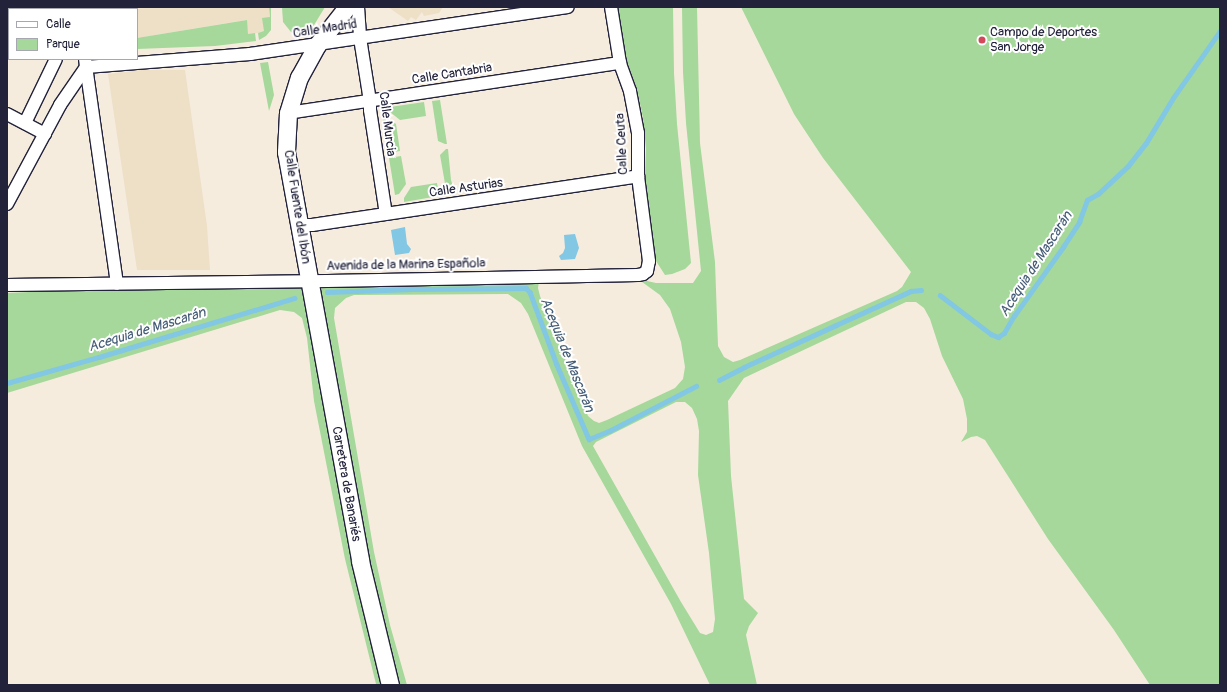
<!DOCTYPE html>
<meta charset="utf-8">
<style>
body{margin:0}
#map{position:relative;width:1227px;height:692px;overflow:hidden;background:#f5ecde;font-family:Pangolin,sans-serif}
div>[style]{position:absolute}
.built>*{inset:0;background:#eedfc7}
.green>*{inset:0;background:#a5d89a}
.water>*{inset:0;background:#82c7e3}
.stream>*{height:4.5px;margin:-2.25px;padding:0 2.25px;transform-origin:2.25px;border-radius:2.25px;background:#82c7e3}
.roads{filter:drop-shadow(1px 0 #22223b) drop-shadow(-1px 0 #22223b) drop-shadow(0 1px #22223b) drop-shadow(0 -1px #22223b)}
.street>*{height:12px;margin:-6px;padding:0 6px;transform-origin:6px;border-radius:6px;background:#fff}
.secondary>*{height:17px;margin:-8.5px;padding:0 8.5px;transform-origin:8.5px;border-radius:8.5px;background:#fff}
.dots>*{width:11px;height:11px;translate:-50% -50%;box-sizing:border-box;border:2px solid #fff;border-radius:50%}
span{translate:-50% -50%;white-space:nowrap;text-align:center;line-height:1.15;-webkit-text-stroke:4px #fff;paint-order:stroke}
.street-label{font-size:13px;color:#22223b}
.poi-label{font-size:13px;color:#22223b}
.left{translate:0 -50%;text-align:left}
.water-label{font-size:14px;color:#445c76;font-style:italic}
.frame{position:absolute;inset:0;border:8px solid #22223b;pointer-events:none}
.legend{position:absolute;left:8px;top:8px;width:130px;height:52px;box-sizing:border-box;background:#fff;border:1px solid #a7a7b1;margin:0;padding:5px 7px;list-style:none;font-size:12px;color:#22223b}
.legend li{display:flex;align-items:center;gap:8px;height:20px}
.legend b{width:20px;border:1px solid #a7a7b1}
</style>
<div id="map">
<div class="built">
<div style="clip-path:polygon(100px 7px,269px 7px,270px 17px,264px 31px,258px 33px,248px 34px,246px 20px,137px 38px,137px 9px,101px 9px)"></div>
<div style="clip-path:polygon(388px 7px,443px 7px,439px 13px,424px 16px,422px 12px,416px 20px,411px 17px,408px 21px)"></div>
<div style="clip-path:polygon(142px 70px,185px 70px,207px 226px,210px 270px,137px 270px,108px 74px)"></div>
</div>
<div class="green">
<div style="clip-path:polygon(269px 7px,271px 7px,271px 30px,266px 36px,259px 40px,258px 33px,264px 31px,262px 18px,270px 17px)"></div>
<div style="clip-path:polygon(282px 7px,325px 7px,311px 30px,306px 34px,297px 35px,291px 32px,283px 22px)"></div>
<div style="clip-path:polygon(618px 7px,673px 7px,674px 73px,677px 124px,691px 263px,685px 269px,672px 274px,665px 275px,656px 261px,645px 176px,646px 149px,643px 118px,637px 89px,627px 61px)"></div>
<div style="clip-path:polygon(evenodd,682px 7px,697px 7px,700px 143px,715px 262px,718px 346px,724px 357px,733px 362px,740px 360px,897px 291px,902px 287px,911px 272px,823px 158px,794px 114px,741px 7px,1220px 7px,1220px 685px,1150px 685px,1114px 630px,1048px 539px,985px 440px,977px 436px,971px 437px,961px 442px,967px 432px,967px 419px,963px 399px,942px 356px,930px 319px,924px 308px,916px 302px,906px 302px,744px 378px,728px 401px,731px 476px,744px 599px,758px 613px,749px 626px,746px 635px,757px 685px,710px 685px,671px 604px,582px 446px,528px 314px,521px 303px,508px 294px,354px 295px,346px 298px,335px 308px,334px 318px,374px 552px,390px 625px,407px 685px,376px 684px,345px 559px,314px 401px,307px 338px,302px 318px,294px 312px,280px 310px,7px 393px,7px 293px,117px 288px,539px 281px,538px 288px,540px 296px,588px 416px,594px 421px,599px 423px,607px 420px,675px 388px,683px 379px,685px 367px,681px 342px,670px 309px,660px 295px,638px 279px,656px 283px,693px 283px,701px 271px,686px 123px,683px 72px,682px 7px,676px 402px,685px 402px,692px 408px,697px 419px,699px 431px,698px 475px,709px 553px,715px 619px,713px 632px,706px 635px,700px 633px,681px 602px,593px 446px,596px 442px,676px 402px)"></div>
<div style="clip-path:polygon(247px 20px,248px 34px,255px 33px,256px 41px,215px 46px,137px 49px,137px 38px)"></div>
<div style="clip-path:polygon(268px 62px,274px 95px,269px 111px,260px 63px)"></div>
<div style="clip-path:polygon(440px 100px,447px 144px,445px 144px,438px 141px,432px 101px)"></div>
<div style="clip-path:polygon(424px 102px,426px 116px,400px 120px,390px 112px,390px 107px)"></div>
<div style="clip-path:polygon(383px 117px,387px 117px,396px 124px,400px 151px,388px 153px)"></div>
<div style="clip-path:polygon(446px 149px,448px 149px,451px 180px,455px 194px,447px 195px,440px 155px)"></div>
<div style="clip-path:polygon(401px 156px,406px 184px,399px 194px,395px 195px,389px 158px)"></div>
<div style="clip-path:polygon(437px 183px,439px 196px,404px 202px,404px 198px,411px 187px)"></div>
</div>
<div class="water">
<div style="clip-path:polygon(405px 227px,407px 244px,411px 249px,409px 253px,395px 255px,391px 230px)"></div>
<div style="clip-path:polygon(575px 234px,579px 248px,575px 259px,561px 260px,559px 256px,563px 253px,565px 248px,564px 235px)"></div>
</div>
<div class="stream">
<div style="left:327px;top:292px;width:85px;rotate:-2deg"></div>
<div style="left:412px;top:289px;width:114px;rotate:-0.5deg"></div>
<div style="left:526px;top:288px;width:6px;rotate:45deg"></div>
<div style="left:530px;top:292px;width:78px;rotate:69.7deg"></div>
<div style="left:557px;top:365px;width:81px;rotate:66.6deg"></div>
<div style="left:589px;top:439px;width:22px;rotate:-22deg"></div>
<div style="left:609px;top:431px;width:98px;rotate:-27.3deg"></div>
<div style="left:940px;top:295px;width:64px;rotate:37.4deg"></div>
<div style="left:991px;top:334px;width:8px;rotate:23deg"></div>
<div style="left:998px;top:337px;width:7px;rotate:-34deg"></div>
<div style="left:1004px;top:333px;width:20px;rotate:-60deg"></div>
<div style="left:1014px;top:316px;width:85px;rotate:-54.6deg"></div>
<div style="left:1063px;top:247px;width:30px;rotate:-57deg"></div>
<div style="left:1079px;top:222px;width:23px;rotate:-70deg"></div>
<div style="left:1087px;top:200px;width:13px;rotate:-29deg"></div>
<div style="left:1098px;top:194px;width:41px;rotate:-43deg"></div>
<div style="left:1128px;top:166px;width:29px;rotate:-52deg"></div>
<div style="left:1146px;top:143px;width:52px;rotate:-59deg"></div>
<div style="left:1173px;top:98px;width:82px;rotate:-55deg"></div>
<div style="left:719px;top:380px;width:28px;rotate:-27deg"></div>
<div style="left:744px;top:367px;width:101px;rotate:-24.5deg"></div>
<div style="left:836px;top:325px;width:82px;rotate:-24.4deg"></div>
<div style="left:911px;top:291px;width:10px;rotate:-6deg"></div>
<div style="left:7px;top:383px;width:96px;rotate:-15.8deg"></div>
<div style="left:99px;top:357px;width:204px;rotate:-16.8deg"></div>
</div>
<div class="roads">
<div class="street">
<div style="left:78px;top:7px;width:2px;rotate:90deg"></div>
<div style="left:358px;top:7px;width:31px;rotate:86deg"></div>
<div style="left:360px;top:38px;width:64px;rotate:81deg"></div>
<div style="left:370px;top:101px;width:9px;rotate:90deg"></div>
<div style="left:370px;top:110px;width:105px;rotate:81.3deg"></div>
<div style="left:7px;top:22px;width:2px;rotate:27deg"></div>
<div style="left:85px;top:59px;width:227px;rotate:81.9deg"></div>
<div style="left:288px;top:113px;width:336px;rotate:-8.6deg"></div>
<div style="left:7px;top:114px;width:43px;rotate:27.8deg"></div>
<div style="left:25px;top:123px;width:71px;rotate:-64.2deg"></div>
<div style="left:7px;top:204px;width:112px;rotate:-61.8deg"></div>
<div style="left:60px;top:105px;width:46px;rotate:-55.6deg"></div>
<div style="left:86px;top:67px;width:165px;rotate:-4.5deg"></div>
<div style="left:250px;top:54px;width:321px;rotate:-8.4deg"></div>
<div style="left:299px;top:225px;width:13px"></div>
<div style="left:312px;top:225px;width:330px;rotate:-8.5deg"></div>
<div style="left:7px;top:285px;width:320px;rotate:-0.7deg"></div>
<div style="left:327px;top:281px;width:311px;rotate:-1.1deg"></div>
<div style="left:638px;top:275px;width:5px;rotate:-11deg"></div>
<div style="left:643px;top:274px;width:5px;rotate:-37deg"></div>
<div style="left:647px;top:271px;width:10px;rotate:-79deg"></div>
<div style="left:649px;top:261px;width:86px;rotate:-97.4deg"></div>
<div style="left:638px;top:176px;width:43px;rotate:-90deg"></div>
<div style="left:638px;top:133px;width:43px;rotate:-100.8deg"></div>
<div style="left:630px;top:91px;width:30px;rotate:-110deg"></div>
<div style="left:620px;top:63px;width:57px;rotate:-99.1deg"></div>
</div>
<div class="secondary">
<div style="left:347px;top:7px;width:48px;rotate:128.3deg"></div>
<div style="left:317px;top:45px;width:37px;rotate:119deg"></div>
<div style="left:299px;top:77px;width:38px;rotate:107deg"></div>
<div style="left:288px;top:113px;width:39px;rotate:93deg"></div>
<div style="left:286px;top:152px;width:416px;rotate:79.7deg"></div>
<div style="left:360px;top:561px;width:128px;rotate:76.4deg"></div>
</div>
</div>
<div class="dots">
<div style="left:982px;top:40px;background:#d1495b"></div>
</div>
<div class="street-label">
<span style="left:325px;top:29px;rotate:-9deg">Calle Madrid</span>
<span style="left:452px;top:74px;rotate:-9deg">Calle Cantabria</span>
<span style="left:387px;top:124px;rotate:83deg">Calle Murcia</span>
<span style="left:622px;top:144px;rotate:-93deg">Calle Ceuta</span>
<span style="left:466px;top:188px;rotate:-8deg">Calle Asturias</span>
<span style="left:297px;top:207px;rotate:81deg">Calle Fuente del Ibón</span>
<span style="left:406px;top:265px;rotate:-1deg">Avenida de la Marina Española</span>
<span style="left:346px;top:484px;rotate:80deg">Carretera de Banariés</span>
</div>
<div class="poi-label">
<span class="left" style="left:990px;top:40px">Campo de Deportes<br>San Jorge</span>
</div>
<div class="water-label">
<span style="left:1036px;top:264px;rotate:-57deg">Acequia de Mascarán</span>
<span style="left:147px;top:330px;rotate:-17deg">Acequia de Mascarán</span>
<span style="left:567px;top:355px;rotate:68deg">Acequia de Mascarán</span>
</div>
<div class="frame"></div>
<ul class="legend">
<li><b style="height:5px;background:#fff"></b>Calle</li>
<li><b style="height:11px;background:#a5d89a"></b>Parque</li>
</ul>
</div>
